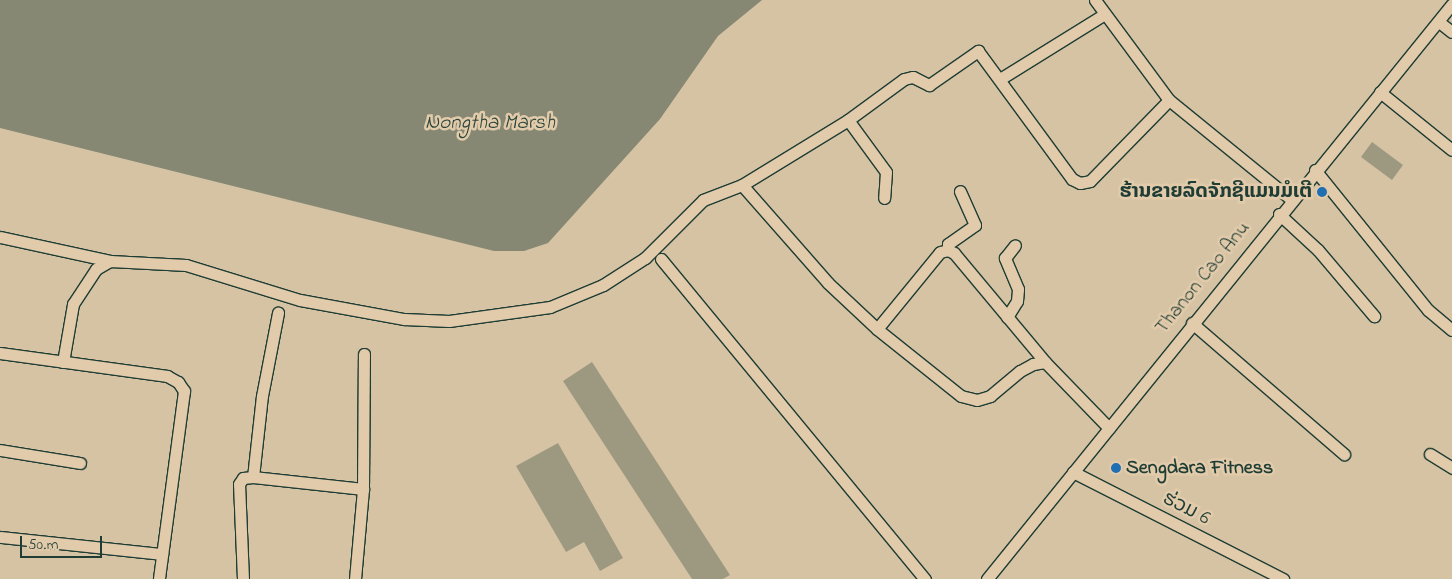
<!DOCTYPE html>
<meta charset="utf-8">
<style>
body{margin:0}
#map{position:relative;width:1452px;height:579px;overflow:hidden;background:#d6c3a4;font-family:"Indie Flower","Noto Sans Lao",sans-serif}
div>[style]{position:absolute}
.water>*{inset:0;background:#868873}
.building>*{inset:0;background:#9d9981}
.roads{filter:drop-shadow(1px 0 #1f3d34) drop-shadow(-1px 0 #1f3d34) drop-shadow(0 1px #1f3d34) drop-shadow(0 -1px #1f3d34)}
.minor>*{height:11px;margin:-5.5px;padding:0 5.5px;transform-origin:5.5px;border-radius:5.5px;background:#e2cbab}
.dots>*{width:14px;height:14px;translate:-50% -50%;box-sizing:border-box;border:2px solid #e2cbab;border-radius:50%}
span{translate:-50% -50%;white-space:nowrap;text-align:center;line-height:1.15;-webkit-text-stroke:5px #e2cbab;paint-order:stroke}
.poi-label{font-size:20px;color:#1f3d34;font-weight:700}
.right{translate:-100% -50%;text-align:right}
.left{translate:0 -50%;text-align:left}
.street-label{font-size:20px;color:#1f3d34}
.water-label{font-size:21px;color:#29443a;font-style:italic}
.scale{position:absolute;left:20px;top:536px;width:82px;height:22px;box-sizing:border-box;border:2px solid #1f3d34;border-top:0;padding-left:6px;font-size:15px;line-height:18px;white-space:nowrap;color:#1f3d34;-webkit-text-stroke:4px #e2cbab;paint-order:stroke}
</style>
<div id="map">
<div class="water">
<div style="clip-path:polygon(0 0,762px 0,718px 36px,660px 119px,548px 243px,524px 251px,494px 251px,0 128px)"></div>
</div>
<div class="building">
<div style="clip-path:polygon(1372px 142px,1403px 165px,1392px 180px,1361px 157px)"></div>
<div style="clip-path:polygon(592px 362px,730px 575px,723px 579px,692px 579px,563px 381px)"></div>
<div style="clip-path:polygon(558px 443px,623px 558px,600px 571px,584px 542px,566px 552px,516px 466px)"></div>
</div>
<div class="roads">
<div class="minor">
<div style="left:1095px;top:0;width:124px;rotate:53.5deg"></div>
<div style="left:1169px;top:100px;width:157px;rotate:39.1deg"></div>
<div style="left:1439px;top:22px;width:16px;rotate:38deg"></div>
<div style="left:1000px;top:79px;width:123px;rotate:-31.8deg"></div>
<div style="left:1380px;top:92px;width:92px;rotate:38.9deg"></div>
<div style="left:848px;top:120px;width:64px;rotate:53.8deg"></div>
<div style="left:886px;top:172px;width:26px;rotate:94deg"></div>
<div style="left:1315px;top:170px;width:180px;rotate:51.1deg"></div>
<div style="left:1428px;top:310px;width:31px;rotate:40deg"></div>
<div style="left:742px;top:185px;width:130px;rotate:48.7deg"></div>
<div style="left:828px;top:283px;width:67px;rotate:43.2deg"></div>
<div style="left:877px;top:329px;width:107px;rotate:38.6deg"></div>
<div style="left:961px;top:396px;width:16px;rotate:14deg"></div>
<div style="left:977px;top:400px;width:14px;rotate:-17deg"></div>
<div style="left:990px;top:396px;width:39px;rotate:-40deg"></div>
<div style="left:1020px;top:371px;width:15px;rotate:-28deg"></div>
<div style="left:1033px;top:364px;width:12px;rotate:-9deg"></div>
<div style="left:1045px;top:362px;width:92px;rotate:45.9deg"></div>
<div style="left:1279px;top:214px;width:53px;rotate:42.7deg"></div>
<div style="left:1318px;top:250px;width:87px;rotate:49.7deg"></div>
<div style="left:0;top:237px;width:113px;rotate:12.3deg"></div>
<div style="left:948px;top:250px;width:6px;rotate:-90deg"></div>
<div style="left:948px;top:244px;width:33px;rotate:-35deg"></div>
<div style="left:975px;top:225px;width:37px;rotate:-114deg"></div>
<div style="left:661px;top:259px;width:415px;rotate:50.5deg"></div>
<div style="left:1007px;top:317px;width:19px;rotate:-58deg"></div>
<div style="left:1017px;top:301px;width:12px;rotate:-85deg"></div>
<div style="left:1018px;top:289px;width:34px;rotate:-113deg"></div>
<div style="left:1005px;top:258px;width:16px;rotate:-52deg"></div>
<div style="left:1192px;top:323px;width:201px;rotate:40.8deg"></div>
<div style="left:877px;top:329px;width:99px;rotate:-50.7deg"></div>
<div style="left:940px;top:252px;width:8px;rotate:-14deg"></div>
<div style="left:948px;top:250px;width:7px;rotate:27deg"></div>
<div style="left:954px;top:253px;width:142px;rotate:50.1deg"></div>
<div style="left:0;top:353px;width:169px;rotate:7.8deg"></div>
<div style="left:167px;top:376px;width:13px;rotate:29deg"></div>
<div style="left:178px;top:382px;width:11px;rotate:56deg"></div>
<div style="left:184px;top:391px;width:190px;rotate:97.6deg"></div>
<div style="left:63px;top:362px;width:59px;rotate:-80.2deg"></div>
<div style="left:73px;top:304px;width:42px;rotate:-56.7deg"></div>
<div style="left:96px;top:269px;width:16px;rotate:-30deg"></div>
<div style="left:110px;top:261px;width:76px;rotate:3deg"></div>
<div style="left:186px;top:265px;width:119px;rotate:17.1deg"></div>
<div style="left:300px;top:300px;width:106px;rotate:10.4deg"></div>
<div style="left:404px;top:319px;width:45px;rotate:2.5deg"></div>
<div style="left:449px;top:321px;width:102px;rotate:-7.9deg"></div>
<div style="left:550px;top:307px;width:57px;rotate:-22.5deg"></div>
<div style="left:603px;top:285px;width:50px;rotate:-32.7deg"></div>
<div style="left:645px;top:258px;width:82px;rotate:-45deg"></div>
<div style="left:703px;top:200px;width:42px;rotate:-21deg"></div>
<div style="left:742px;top:185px;width:124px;rotate:-31.5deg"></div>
<div style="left:848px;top:120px;width:69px;rotate:-36.2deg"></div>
<div style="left:904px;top:79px;width:9px;rotate:-13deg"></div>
<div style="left:913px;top:77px;width:18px;rotate:27deg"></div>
<div style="left:929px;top:85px;width:60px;rotate:-34.8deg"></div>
<div style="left:978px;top:51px;width:159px;rotate:53.7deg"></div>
<div style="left:1072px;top:179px;width:9px;rotate:27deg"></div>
<div style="left:1080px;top:183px;width:10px;rotate:-11deg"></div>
<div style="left:1090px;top:181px;width:113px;rotate:-45.7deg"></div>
<div style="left:0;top:450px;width:81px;rotate:9.2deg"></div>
<div style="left:1430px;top:454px;width:26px;rotate:32deg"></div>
<div style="left:1073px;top:472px;width:236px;rotate:27deg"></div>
<div style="left:253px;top:477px;width:111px;rotate:6.2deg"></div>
<div style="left:0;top:537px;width:163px;rotate:6deg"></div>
<div style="left:243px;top:579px;width:95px;rotate:-92.4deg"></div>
<div style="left:239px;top:484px;width:7px;rotate:-56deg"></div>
<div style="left:243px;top:478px;width:10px;rotate:-6deg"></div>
<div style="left:253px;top:477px;width:81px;rotate:-83.7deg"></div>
<div style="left:262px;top:396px;width:85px;rotate:-79.1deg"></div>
<div style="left:355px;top:579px;width:90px;rotate:-84.9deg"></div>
<div style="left:363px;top:489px;width:135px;rotate:-89.6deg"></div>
<div style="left:987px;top:579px;width:739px;rotate:-51.04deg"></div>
</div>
</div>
<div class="dots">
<div style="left:1322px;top:192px;background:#1f6fb2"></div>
<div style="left:1116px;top:468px;background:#1f6fb2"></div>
</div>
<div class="poi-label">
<span class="right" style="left:1312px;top:192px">ຮ້ານຂາຍລົດຈັກຊີແມນມໍເຕີ</span>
<span class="left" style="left:1126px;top:468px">Sengdara Fitness</span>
</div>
<div class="street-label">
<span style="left:1203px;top:278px;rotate:-51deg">Thanon Cao Anu</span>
<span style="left:1186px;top:509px;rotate:27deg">ຮ່ວມ 6</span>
</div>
<div class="water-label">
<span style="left:490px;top:123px">Nongtha Marsh</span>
</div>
<div class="scale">50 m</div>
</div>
